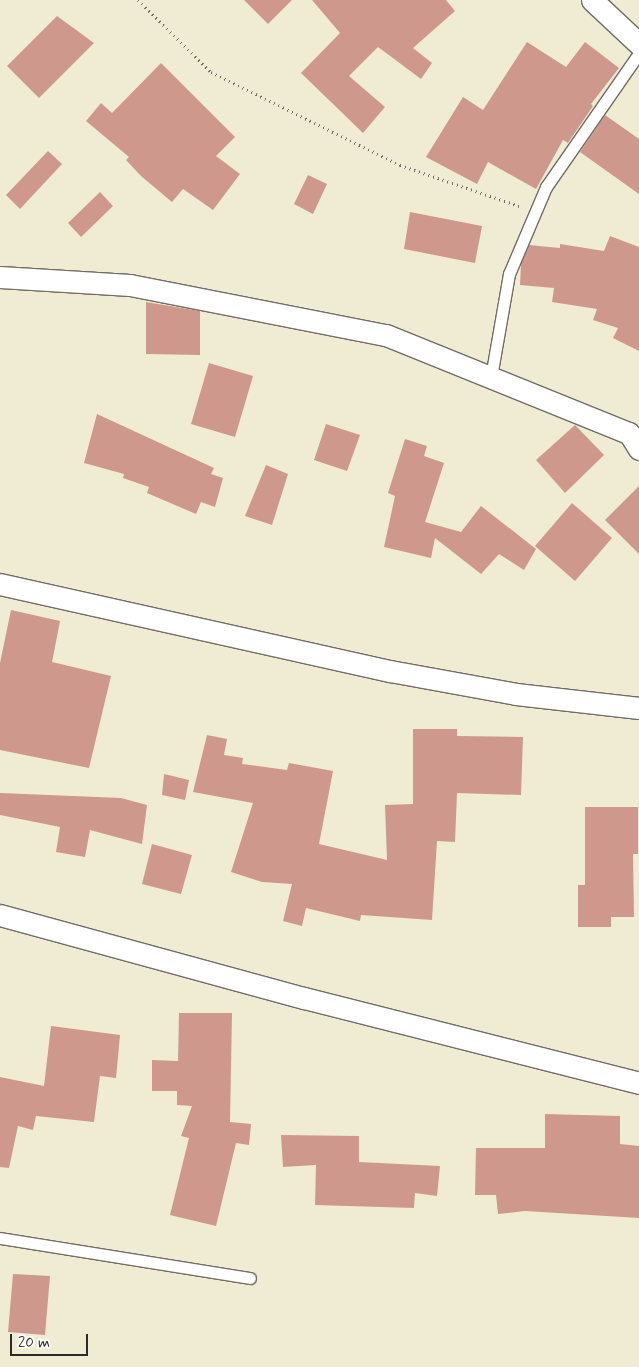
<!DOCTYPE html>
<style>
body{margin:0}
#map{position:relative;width:639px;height:1367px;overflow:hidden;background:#f0ebd3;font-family:Mynerve,sans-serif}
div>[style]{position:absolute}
.building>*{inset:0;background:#ce998c}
.path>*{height:3px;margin-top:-1.5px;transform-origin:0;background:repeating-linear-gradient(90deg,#706e66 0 1px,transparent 0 5px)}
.roads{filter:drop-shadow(1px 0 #706e66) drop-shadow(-1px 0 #706e66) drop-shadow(0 1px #706e66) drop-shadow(0 -1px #706e66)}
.lane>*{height:11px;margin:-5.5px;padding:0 5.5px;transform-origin:5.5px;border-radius:5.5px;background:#fff}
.street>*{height:21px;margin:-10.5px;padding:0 10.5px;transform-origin:10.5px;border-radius:10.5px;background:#fff}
span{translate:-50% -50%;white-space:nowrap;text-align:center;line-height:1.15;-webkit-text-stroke:4px #fdfcf7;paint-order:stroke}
.scale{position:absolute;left:10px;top:1334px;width:78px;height:22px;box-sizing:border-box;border:2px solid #2b2b2b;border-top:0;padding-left:6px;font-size:15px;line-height:18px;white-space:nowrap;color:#2b2b2b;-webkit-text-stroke:4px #fdfcf7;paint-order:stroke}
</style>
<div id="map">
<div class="building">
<div style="clip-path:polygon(244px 0,292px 0,268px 24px)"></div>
<div style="clip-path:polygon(312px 0,446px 0,455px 11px,413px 48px,432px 63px,421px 79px,378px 47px,349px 76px,385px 107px,363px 133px,301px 73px,340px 33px)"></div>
<div style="clip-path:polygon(57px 16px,94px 43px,39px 98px,7px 66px)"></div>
<div style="clip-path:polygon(527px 42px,566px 67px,585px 42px,619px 68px,591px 104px,593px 106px,568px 143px,563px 140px,536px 189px,488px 162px,477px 184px,426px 157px,463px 97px,483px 110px)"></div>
<div style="clip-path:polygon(161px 63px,235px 137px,216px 156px,240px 174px,213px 210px,183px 189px,172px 202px,141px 176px,126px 160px,129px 157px,86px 121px,101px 103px,112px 113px)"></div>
<div style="clip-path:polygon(605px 115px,639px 139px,639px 194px,580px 152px)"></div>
<div style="clip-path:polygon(48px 151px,62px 164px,20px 209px,6px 195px)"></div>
<div style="clip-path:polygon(308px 175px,327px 184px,313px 214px,294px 204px)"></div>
<div style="clip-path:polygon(100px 192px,113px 206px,81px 237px,68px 223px)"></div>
<div style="clip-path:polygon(410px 212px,482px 226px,475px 263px,404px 249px)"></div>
<div style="clip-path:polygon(610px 236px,639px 247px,639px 351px,613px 338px,618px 328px,593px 320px,597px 309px,552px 302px,554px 288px,520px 285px,521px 264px,529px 245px,560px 248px,560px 244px,604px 251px)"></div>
<div style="clip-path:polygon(146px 302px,200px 311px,200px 355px,146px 354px)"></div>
<div style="clip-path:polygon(209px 363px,253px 376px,235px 437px,191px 424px)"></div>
<div style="clip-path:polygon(97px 414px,214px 468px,211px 474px,223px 478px,215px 507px,201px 502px,196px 514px,147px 493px,149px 487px,123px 478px,124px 474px,84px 463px)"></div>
<div style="clip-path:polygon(326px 424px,360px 435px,347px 471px,314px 460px)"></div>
<div style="clip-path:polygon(575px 425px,604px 455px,565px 493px,536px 460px)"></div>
<div style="clip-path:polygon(405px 439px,427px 446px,424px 456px,444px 463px,425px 522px,461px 532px,481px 506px,536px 549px,524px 570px,499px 554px,481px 574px,435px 538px,431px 558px,384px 547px,395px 496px,388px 493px)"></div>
<div style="clip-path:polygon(266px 465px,288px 474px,272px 525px,245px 516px)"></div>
<div style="clip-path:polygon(639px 486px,639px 554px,605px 520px)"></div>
<div style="clip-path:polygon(572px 503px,612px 538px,575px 581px,535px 546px)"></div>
<div style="clip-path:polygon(11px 610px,60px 621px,52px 662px,111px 676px,89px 768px,0 750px,0 663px)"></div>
<div style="clip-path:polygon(413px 729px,457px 729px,457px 736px,523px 737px,521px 795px,457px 793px,455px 842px,437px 841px,432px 920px,361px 915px,360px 921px,306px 908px,302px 926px,283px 921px,292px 884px,262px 882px,231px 872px,253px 803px,193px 792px,207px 735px,227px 739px,224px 755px,243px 758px,242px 764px,287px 770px,289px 763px,333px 771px,319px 844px,387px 860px,385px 805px,413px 804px)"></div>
<div style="clip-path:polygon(164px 774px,189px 780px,185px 800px,162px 795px)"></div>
<div style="clip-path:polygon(0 793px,121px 798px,147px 805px,142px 844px,90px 830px,85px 857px,56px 852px,60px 827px,0 815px)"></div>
<div style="clip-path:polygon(585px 807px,638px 807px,638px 854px,633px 854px,634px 917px,611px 917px,611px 927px,578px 927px,578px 885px,585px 885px)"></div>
<div style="clip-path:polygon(152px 844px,192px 855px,181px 894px,142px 884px)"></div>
<div style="clip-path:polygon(179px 1013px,232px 1013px,230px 1122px,251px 1124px,249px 1145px,236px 1143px,216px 1226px,170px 1215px,189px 1138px,181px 1136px,192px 1106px,177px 1105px,177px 1091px,152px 1091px,152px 1060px,178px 1061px)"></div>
<div style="clip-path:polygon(51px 1026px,120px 1035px,116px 1078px,100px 1076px,94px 1122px,36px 1116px,33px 1130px,18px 1126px,9px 1168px,0 1167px,0 1077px,44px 1086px)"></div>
<div style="clip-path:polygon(545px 1114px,620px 1116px,620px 1144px,639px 1146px,639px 1218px,525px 1211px,498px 1214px,496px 1195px,475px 1195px,476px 1148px,545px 1148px)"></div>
<div style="clip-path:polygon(281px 1135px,359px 1136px,359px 1162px,440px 1166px,437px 1196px,415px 1193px,414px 1208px,315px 1205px,316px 1165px,283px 1167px)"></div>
<div style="clip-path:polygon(13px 1274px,50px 1276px,45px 1335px,8px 1332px)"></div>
</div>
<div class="path">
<div style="left:138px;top:0;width:103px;rotate:44.6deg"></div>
<div style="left:211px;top:72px;width:211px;rotate:26.2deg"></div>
<div style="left:400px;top:165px;width:126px;rotate:19deg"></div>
</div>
<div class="roads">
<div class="lane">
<div style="left:491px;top:377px;width:105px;rotate:-80.1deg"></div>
<div style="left:509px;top:274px;width:95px;rotate:-67deg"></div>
<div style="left:546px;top:187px;width:163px;rotate:-55.2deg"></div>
<div style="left:0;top:1238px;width:253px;rotate:9.1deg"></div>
</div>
<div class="street">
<div style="left:592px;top:0;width:64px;rotate:43.1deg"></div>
<div style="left:0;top:277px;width:130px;rotate:3.5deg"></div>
<div style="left:130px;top:285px;width:261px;rotate:11.1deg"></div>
<div style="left:386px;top:335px;width:262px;rotate:22deg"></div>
<div style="left:629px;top:433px;width:19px;rotate:58deg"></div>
<div style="left:0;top:584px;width:400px;rotate:12.6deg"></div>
<div style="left:390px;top:671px;width:128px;rotate:10.3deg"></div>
<div style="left:516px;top:694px;width:124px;rotate:6.5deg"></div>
<div style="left:0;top:915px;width:315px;rotate:15.3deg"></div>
<div style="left:304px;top:998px;width:346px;rotate:14.2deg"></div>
</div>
</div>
<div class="scale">20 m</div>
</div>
